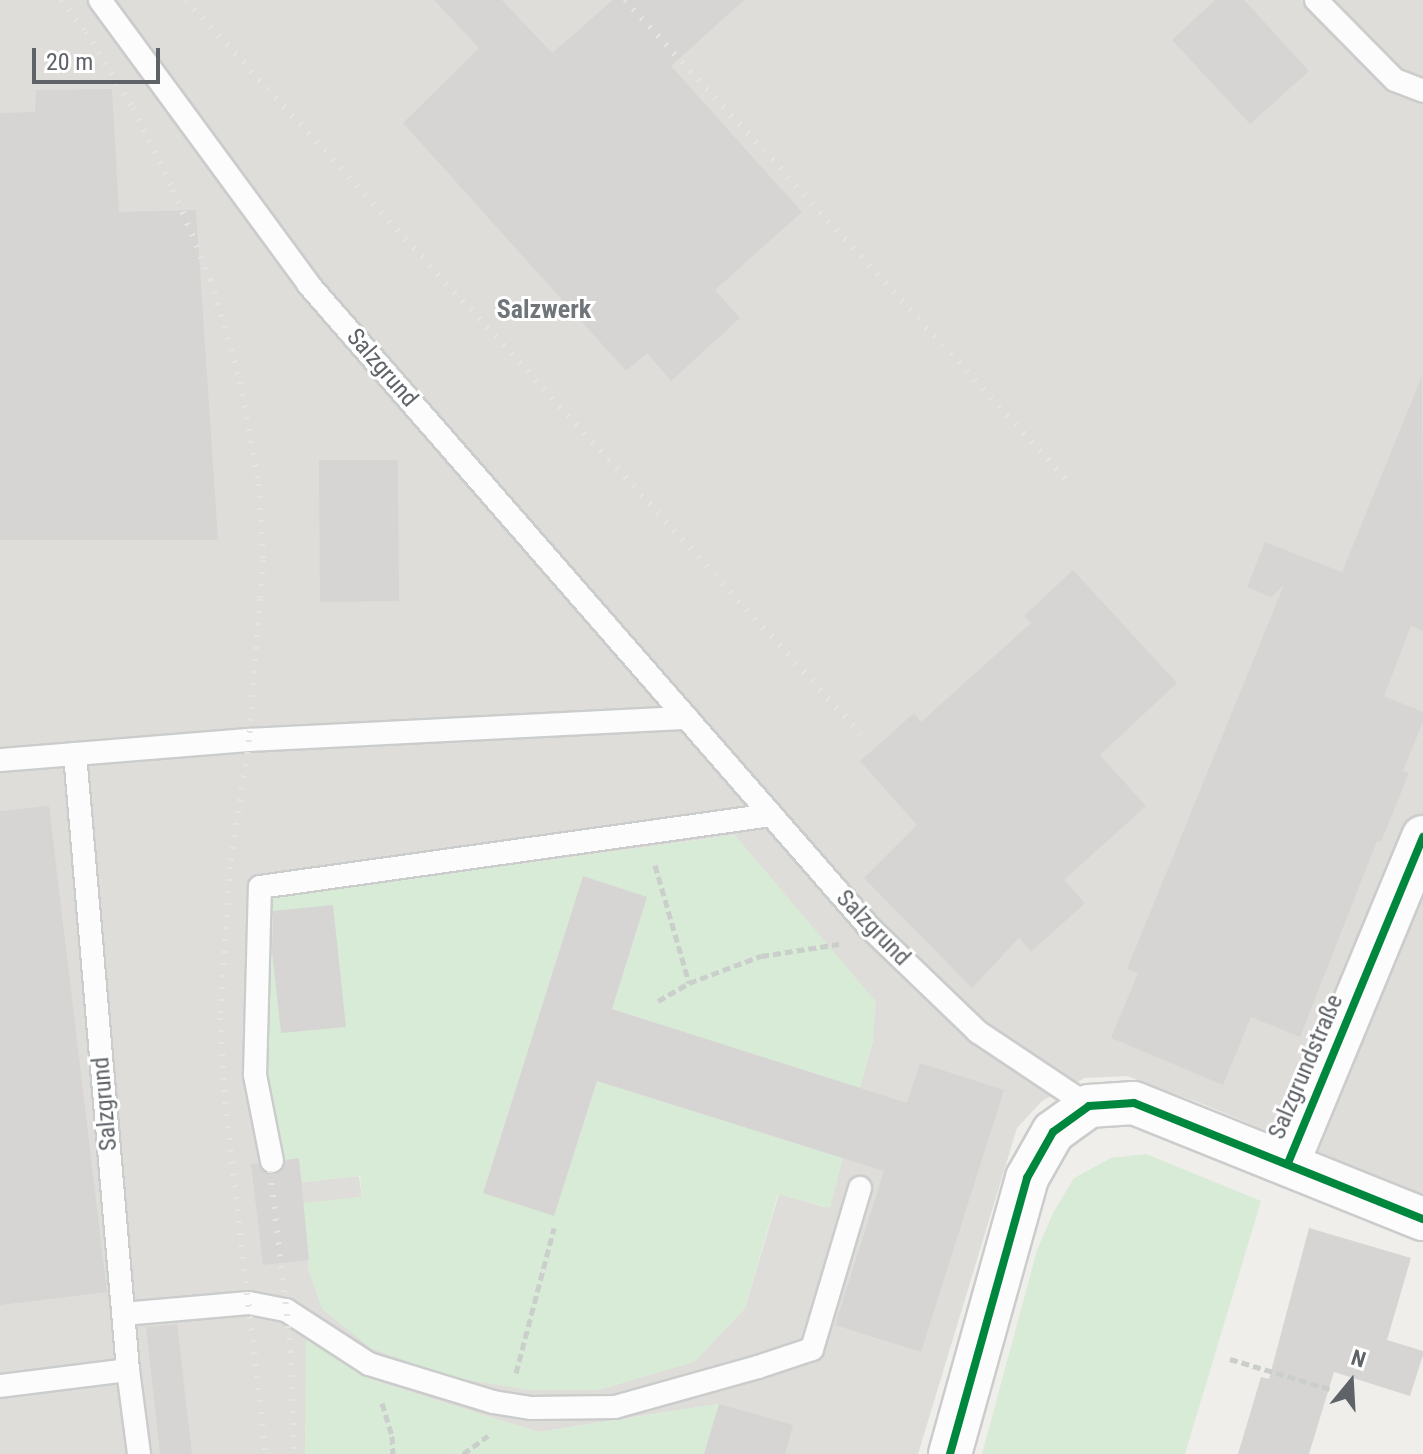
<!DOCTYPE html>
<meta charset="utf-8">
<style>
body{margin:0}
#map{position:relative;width:1423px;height:1454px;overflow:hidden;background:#efeeea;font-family:"Roboto Condensed",sans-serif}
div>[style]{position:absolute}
.industrial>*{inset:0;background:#dfddda}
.green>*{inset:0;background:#d8ebd6}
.building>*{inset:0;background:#d6d5d3}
.path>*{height:5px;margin-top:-2.5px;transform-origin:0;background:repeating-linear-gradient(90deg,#cacfcc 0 8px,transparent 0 12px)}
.roads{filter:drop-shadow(2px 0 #cbcccc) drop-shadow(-2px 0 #cbcccc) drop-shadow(0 2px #cbcccc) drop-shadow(0 -2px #cbcccc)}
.lane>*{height:22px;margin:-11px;padding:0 11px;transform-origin:11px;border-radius:11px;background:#fdfcfc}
.street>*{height:42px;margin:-21px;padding:0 21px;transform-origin:21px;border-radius:21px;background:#fdfcfc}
.rail>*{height:6px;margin-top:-3px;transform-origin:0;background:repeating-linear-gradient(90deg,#e4e4e4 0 2px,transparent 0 12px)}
.cycleway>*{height:8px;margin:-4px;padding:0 4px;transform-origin:4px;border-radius:4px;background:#00873e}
span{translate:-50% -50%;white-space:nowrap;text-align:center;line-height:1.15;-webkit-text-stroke:6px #fff;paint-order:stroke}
.street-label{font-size:24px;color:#5f6368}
.neighbourhood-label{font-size:26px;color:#70757a;font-weight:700}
.north{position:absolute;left:1311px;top:1342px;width:80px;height:80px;-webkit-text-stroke:6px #fff;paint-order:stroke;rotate:18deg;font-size:22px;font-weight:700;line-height:32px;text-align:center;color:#5f6368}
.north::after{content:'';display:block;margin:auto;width:28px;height:36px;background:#5f6368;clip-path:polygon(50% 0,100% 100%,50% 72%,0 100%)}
.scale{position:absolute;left:32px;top:48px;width:128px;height:36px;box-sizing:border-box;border:4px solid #5f6368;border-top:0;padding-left:10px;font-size:24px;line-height:28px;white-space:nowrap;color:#5f6368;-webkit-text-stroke:6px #fff;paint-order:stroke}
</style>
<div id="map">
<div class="industrial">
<div style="clip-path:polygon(evenodd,0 0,1423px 0,1423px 1196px,1205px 1105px,1127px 1076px,1085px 1078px,1042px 1101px,1017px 1128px,918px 1454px,704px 1454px,718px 1404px,538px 1432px,372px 1380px,307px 1337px,305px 1454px,0 1454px,0 0,734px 835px,873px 1041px,860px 1087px,612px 1009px,647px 897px,583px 876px,483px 1193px,554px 1216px,597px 1081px,842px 1158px,825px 1207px,779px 1194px,745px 1308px,695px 1361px,598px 1390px,530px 1390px,309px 1272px,302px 1204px,362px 1197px,359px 1176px,302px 1182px,299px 1158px,285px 1159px,265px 899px,734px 835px)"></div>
</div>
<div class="green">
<div style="clip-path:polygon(735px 835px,876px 1002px,873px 1041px,860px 1088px,612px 1009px,647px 897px,583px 877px,483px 1193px,554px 1215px,597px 1081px,843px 1158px,830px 1208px,778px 1194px,745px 1308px,694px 1362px,598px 1390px,530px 1390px,455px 1378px,372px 1349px,322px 1309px,309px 1272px,302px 1203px,362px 1197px,360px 1176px,302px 1182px,299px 1159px,286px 1160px,269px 1092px,264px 899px)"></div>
<div style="clip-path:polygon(1146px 1154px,1261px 1201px,1185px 1454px,982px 1454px,1037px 1250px,1053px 1213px,1074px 1178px,1111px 1158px)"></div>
<div style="clip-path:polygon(306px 1336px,372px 1380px,538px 1432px,719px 1404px,704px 1454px,305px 1454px)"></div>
</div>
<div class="building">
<div style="clip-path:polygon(434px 0,502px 0,552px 53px,613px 0,744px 0,671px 66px,802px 212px,715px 290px,740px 318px,671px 381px,647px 353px,626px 371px,403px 123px,479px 48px)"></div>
<div style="clip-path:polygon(1215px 0,1244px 0,1309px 71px,1250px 124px,1172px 40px)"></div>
<div style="clip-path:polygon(112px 89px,119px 212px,196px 210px,218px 540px,0 540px,0 113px,35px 112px,36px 90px)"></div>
<div style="clip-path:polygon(1422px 376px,1423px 631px,1411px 626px,1384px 696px,1423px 712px,1423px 722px,1403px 771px,1409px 773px,1381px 842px,1377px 841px,1300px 1037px,1251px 1017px,1223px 1085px,1111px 1038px,1138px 973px,1127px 969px,1284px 585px,1271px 597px,1247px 587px,1265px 542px,1342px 572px)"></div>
<div style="clip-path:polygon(319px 460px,398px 460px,399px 601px,320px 602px)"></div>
<div style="clip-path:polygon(1073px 570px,1177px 683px,1100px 755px,1146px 806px,1064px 880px,1085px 903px,1031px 952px,1019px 938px,972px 988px,864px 878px,917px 825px,860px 761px,914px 713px,921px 722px,1031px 623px,1024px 616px)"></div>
<div style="clip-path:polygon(49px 806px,107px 1292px,0 1305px,0 811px)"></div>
<div style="clip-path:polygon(583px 876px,647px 897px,612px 1009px,907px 1103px,920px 1063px,1004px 1090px,921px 1352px,835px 1325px,884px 1171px,597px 1081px,554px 1216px,483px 1193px)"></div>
<div style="clip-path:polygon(333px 905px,346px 1027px,281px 1033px,272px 951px,273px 911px)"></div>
<div style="clip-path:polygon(299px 1158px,309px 1260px,263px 1265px,251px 1164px,258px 1163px,262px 1171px,274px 1175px,282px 1171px,286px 1160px)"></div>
<div style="clip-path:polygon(1309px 1228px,1411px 1258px,1387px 1340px,1423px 1351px,1423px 1355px,1410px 1396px,1334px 1372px,1309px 1454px,1238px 1454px,1261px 1377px,1269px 1379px)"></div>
<div style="clip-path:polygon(177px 1324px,192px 1454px,160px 1454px,146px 1327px)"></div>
<div style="clip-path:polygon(719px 1404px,793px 1425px,785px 1454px,704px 1454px)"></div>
</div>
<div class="path">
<div style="left:655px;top:865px;width:123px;rotate:73.9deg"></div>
<div style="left:658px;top:1001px;width:36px;rotate:-30deg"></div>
<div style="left:689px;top:983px;width:77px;rotate:-20.6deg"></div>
<div style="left:761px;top:956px;width:79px;rotate:-8.7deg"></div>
<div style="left:1230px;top:1359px;width:104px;rotate:16.7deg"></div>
<div style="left:516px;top:1373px;width:150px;rotate:-75.3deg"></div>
<div style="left:382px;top:1403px;width:34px;rotate:73deg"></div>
<div style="left:392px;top:1436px;width:18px;rotate:87deg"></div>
<div style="left:463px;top:1454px;width:31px;rotate:-36deg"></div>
</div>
<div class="roads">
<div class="lane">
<div style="left:100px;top:0;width:353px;rotate:53.7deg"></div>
<div style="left:309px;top:285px;width:852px;rotate:48.9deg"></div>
<div style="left:869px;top:927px;width:151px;rotate:43.9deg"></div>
<div style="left:978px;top:1032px;width:133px;rotate:33.7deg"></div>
<div style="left:1316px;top:0;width:112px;rotate:45.4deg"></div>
<div style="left:1395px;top:80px;width:30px;rotate:21deg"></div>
<div style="left:75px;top:754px;width:618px;rotate:85.08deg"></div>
<div style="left:128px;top:1370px;width:85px;rotate:82.5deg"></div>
<div style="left:0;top:760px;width:250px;rotate:-4.6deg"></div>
<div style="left:249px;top:740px;width:438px;rotate:-2.9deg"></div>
<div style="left:272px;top:1161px;width:88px;rotate:-101.2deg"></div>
<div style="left:255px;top:1075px;width:188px;rotate:-88.5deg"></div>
<div style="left:260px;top:887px;width:516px;rotate:-8.02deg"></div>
<div style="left:123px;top:1314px;width:126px;rotate:-5deg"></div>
<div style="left:249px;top:1303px;width:38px;rotate:11deg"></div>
<div style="left:286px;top:1310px;width:99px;rotate:33deg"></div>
<div style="left:369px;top:1364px;width:130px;rotate:17deg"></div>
<div style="left:493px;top:1402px;width:39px;rotate:9deg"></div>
<div style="left:532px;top:1408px;width:83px;rotate:-0.7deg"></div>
<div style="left:615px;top:1407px;width:148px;rotate:-15.6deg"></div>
<div style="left:758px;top:1367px;width:57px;rotate:-18.4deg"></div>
<div style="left:812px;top:1349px;width:168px;rotate:-73.4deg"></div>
<div style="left:0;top:1386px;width:129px;rotate:-7.1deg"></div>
</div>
<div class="street">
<div style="left:1288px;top:1163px;width:353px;rotate:-67.5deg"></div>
<div style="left:950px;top:1454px;width:287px;rotate:-74.4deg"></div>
<div style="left:1027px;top:1178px;width:53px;rotate:-60.5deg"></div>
<div style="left:1053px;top:1132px;width:44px;rotate:-35.8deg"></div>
<div style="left:1089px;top:1106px;width:45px;rotate:-3.8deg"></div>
<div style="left:1134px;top:1103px;width:311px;rotate:21.9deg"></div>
</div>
</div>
<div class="rail">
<div style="left:61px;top:0;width:41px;rotate:52deg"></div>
<div style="left:86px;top:32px;width:89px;rotate:58.3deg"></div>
<div style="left:133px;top:108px;width:91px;rotate:64deg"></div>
<div style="left:173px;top:190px;width:98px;rotate:67.1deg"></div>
<div style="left:211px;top:280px;width:106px;rotate:74.1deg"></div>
<div style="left:240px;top:382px;width:104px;rotate:79.4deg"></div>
<div style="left:259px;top:484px;width:76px;rotate:87deg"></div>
<div style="left:263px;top:560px;width:39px;rotate:94deg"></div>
<div style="left:260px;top:599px;width:141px;rotate:94.5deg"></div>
<div style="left:249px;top:740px;width:128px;rotate:98.5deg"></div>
<div style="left:230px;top:867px;width:151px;rotate:93.8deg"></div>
<div style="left:220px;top:1018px;width:84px;rotate:86.6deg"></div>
<div style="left:225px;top:1102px;width:354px;rotate:83.4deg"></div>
<div style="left:186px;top:0;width:997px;rotate:47.4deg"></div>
<div style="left:625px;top:0;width:651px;rotate:47.37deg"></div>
<div style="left:270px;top:1171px;width:181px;rotate:83.3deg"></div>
<div style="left:291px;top:1351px;width:103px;rotate:88.3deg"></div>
</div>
<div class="cycleway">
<div style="left:1288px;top:1163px;width:353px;rotate:-67.5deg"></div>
<div style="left:950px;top:1454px;width:287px;rotate:-74.4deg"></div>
<div style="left:1027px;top:1178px;width:53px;rotate:-60.5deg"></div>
<div style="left:1053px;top:1132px;width:44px;rotate:-35.8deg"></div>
<div style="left:1089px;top:1106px;width:45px;rotate:-3.8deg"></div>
<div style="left:1134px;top:1103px;width:311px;rotate:21.9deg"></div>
</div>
<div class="street-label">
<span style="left:382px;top:368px;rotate:49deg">Salzgrund</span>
<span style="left:873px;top:928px;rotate:46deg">Salzgrund</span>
<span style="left:1306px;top:1067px;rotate:-67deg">Salzgrundstraße</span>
<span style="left:105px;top:1104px;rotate:-95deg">Salzgrund</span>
</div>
<div class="neighbourhood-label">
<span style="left:544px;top:310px">Salzwerk</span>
</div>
<div class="north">N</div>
<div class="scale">20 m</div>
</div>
